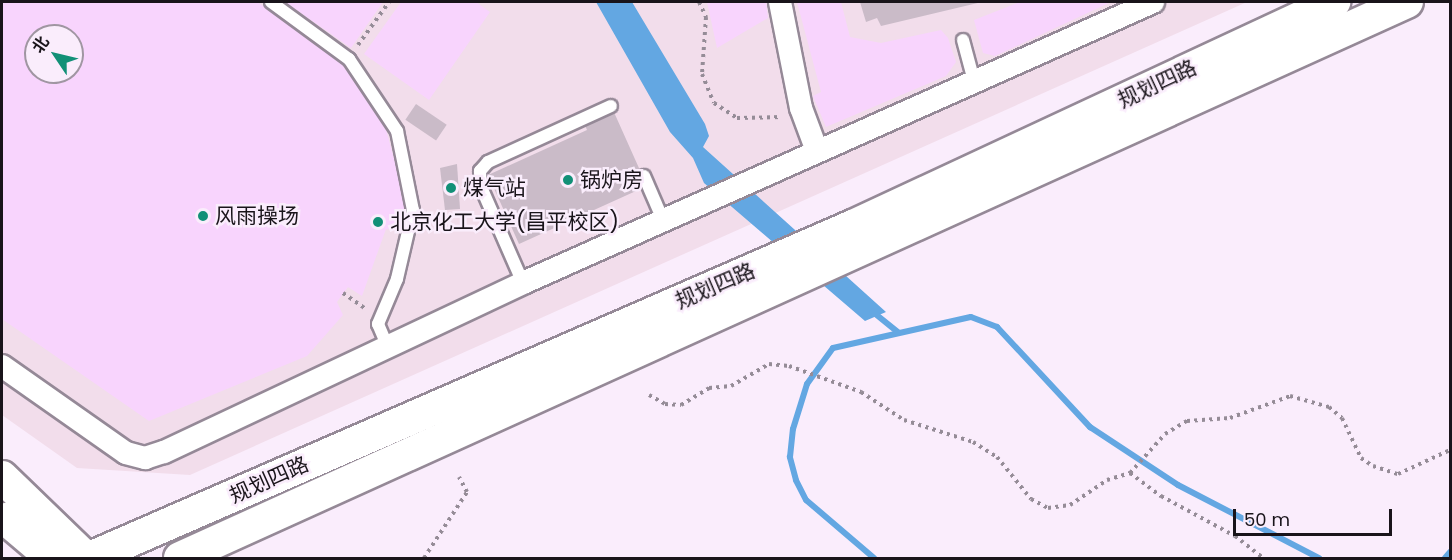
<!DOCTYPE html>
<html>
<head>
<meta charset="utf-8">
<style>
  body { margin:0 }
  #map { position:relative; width:1452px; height:560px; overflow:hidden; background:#faedfc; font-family:Poppins,"Noto Sans SC",sans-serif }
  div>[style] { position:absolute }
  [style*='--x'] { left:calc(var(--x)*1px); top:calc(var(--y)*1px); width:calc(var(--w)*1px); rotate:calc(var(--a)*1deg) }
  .education>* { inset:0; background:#f2ddeb }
  .green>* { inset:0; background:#f8d4fd }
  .water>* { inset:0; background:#63a7e2 }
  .stream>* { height:6px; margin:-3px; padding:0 3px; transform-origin:3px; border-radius:3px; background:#63a7e2 }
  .building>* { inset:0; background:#cabbc8; transform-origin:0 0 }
  .path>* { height:4px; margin-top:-2px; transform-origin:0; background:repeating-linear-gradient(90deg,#958c97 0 3px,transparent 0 7.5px) }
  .roads { filter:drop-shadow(2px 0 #958997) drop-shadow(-2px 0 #958997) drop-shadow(0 2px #958997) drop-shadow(0 -2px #958997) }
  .service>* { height:12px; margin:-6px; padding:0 6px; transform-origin:6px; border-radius:6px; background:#fff }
  .minor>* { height:22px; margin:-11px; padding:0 11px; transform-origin:11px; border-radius:11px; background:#fff }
  .secondary>* { height:32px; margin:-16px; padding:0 16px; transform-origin:16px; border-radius:16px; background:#fff }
  .dots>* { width:16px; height:16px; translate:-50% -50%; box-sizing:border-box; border:3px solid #faedfc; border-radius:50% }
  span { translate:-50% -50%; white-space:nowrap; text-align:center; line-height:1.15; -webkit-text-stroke:5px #faedfc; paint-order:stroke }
  .street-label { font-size:21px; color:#19141a }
  .poi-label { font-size:21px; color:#19141a }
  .left { translate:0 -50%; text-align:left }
  .frame { position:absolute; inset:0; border:3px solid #19141a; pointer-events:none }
  .north { position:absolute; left:24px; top:24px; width:60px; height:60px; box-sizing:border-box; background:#faedfc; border:2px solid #a096a2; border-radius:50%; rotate:305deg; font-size:16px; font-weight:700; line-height:24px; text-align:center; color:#19141a }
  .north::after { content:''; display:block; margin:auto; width:21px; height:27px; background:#129077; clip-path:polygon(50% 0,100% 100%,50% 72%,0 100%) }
  .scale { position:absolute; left:1233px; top:509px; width:159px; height:27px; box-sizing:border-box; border:3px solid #19141a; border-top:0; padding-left:8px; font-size:18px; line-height:21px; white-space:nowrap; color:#19141a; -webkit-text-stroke:4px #faedfc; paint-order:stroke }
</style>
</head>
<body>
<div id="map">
  <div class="education">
    <i style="clip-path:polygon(evenodd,2px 2px,1247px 2px,190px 475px,77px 468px,2px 415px,2px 2px,36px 36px,72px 36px,72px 72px,36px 72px,36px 36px)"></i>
  </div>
  <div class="green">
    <i style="clip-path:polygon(evenodd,2px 2px,257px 2px,332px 52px,364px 87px,384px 122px,406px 203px,403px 231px,386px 229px,362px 296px,348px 287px,337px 302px,343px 315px,307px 356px,149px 421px,2px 319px,2px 2px,36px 36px,72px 36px,72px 72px,36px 72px,36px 36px)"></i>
    <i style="clip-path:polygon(285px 2px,383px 2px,351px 48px)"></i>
    <i style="clip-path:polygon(401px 2px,476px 2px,490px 12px,429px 100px,364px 54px)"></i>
    <i style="clip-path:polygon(707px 2px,766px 2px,768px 18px,717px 48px)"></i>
    <i style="clip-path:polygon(797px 2px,841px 2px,850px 37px,881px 43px,941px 30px,948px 38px,956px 62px,946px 76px,826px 127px,813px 96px,821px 92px)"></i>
    <i style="clip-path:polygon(1020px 2px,1111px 2px,995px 56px,983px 53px,974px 20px)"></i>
  </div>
  <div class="water">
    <i style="clip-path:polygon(596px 2px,632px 2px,705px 124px,709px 136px,703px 147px,886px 312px,865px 321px,704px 183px,693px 158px,670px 132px)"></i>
  </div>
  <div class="stream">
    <i style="--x:873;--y:312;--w:32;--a:39"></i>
    <i style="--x:874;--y:558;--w:89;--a:-139.5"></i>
    <i style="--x:806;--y:500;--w:22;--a:-117"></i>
    <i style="--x:796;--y:480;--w:24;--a:-105"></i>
    <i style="--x:790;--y:457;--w:28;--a:-84"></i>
    <i style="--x:793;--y:429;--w:47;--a:-72.7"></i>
    <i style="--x:807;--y:384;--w:44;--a:-54.2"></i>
    <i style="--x:833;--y:348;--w:141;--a:-12.7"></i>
    <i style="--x:971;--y:317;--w:28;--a:21"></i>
    <i style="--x:997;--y:327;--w:137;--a:47.1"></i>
    <i style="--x:1090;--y:427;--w:105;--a:33.4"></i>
    <i style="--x:1178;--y:485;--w:159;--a:27.4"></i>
    <i style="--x:1445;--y:558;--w:8;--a:-50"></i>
  </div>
  <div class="building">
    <i style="clip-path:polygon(860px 2px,982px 2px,881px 26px,877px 18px,866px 22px)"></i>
    <i style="left:416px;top:104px;width:37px;height:19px;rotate:34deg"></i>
    <i style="clip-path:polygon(613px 110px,647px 186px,519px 244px,488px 175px,587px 130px,584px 123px)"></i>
    <i style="clip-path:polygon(457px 164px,460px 209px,445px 210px,440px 168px)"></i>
  </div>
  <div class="path">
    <i style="--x:699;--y:2;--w:17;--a:65"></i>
    <i style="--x:706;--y:17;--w:57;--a:94"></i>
    <i style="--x:702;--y:74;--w:31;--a:68"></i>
    <i style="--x:714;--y:103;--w:27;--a:33"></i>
    <i style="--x:737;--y:118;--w:45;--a:-1.3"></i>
    <i style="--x:358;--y:45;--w:53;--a:-54.2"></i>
    <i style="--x:343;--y:293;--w:29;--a:35"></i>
    <i style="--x:649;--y:395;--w:18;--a:29"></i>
    <i style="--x:665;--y:404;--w:16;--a:4"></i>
    <i style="--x:681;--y:405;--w:33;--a:-31"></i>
    <i style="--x:709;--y:388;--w:22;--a:-5"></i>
    <i style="--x:731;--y:386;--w:44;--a:-30.1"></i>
    <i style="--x:769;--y:364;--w:20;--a:6"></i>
    <i style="--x:789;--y:366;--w:77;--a:19.9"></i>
    <i style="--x:861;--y:392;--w:51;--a:33.1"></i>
    <i style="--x:904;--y:420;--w:72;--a:17.7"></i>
    <i style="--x:973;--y:442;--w:28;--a:32"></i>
    <i style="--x:997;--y:457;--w:54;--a:51"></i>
    <i style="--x:1031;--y:499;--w:19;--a:28"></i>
    <i style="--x:1048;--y:508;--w:22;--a:-8"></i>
    <i style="--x:1070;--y:505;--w:45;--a:-34"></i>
    <i style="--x:1107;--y:480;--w:24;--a:-17"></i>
    <i style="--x:1130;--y:473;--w:39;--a:37"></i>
    <i style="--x:1161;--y:496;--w:84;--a:28.4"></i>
    <i style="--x:1235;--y:536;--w:36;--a:38"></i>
    <i style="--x:1130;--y:473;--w:52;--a:-48.1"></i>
    <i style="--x:1165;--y:434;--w:26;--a:-31"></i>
    <i style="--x:1187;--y:421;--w:43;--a:-4"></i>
    <i style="--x:1230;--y:418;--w:64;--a:-20.1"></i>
    <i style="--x:1290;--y:396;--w:41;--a:15.8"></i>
    <i style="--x:1329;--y:407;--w:17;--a:40"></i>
    <i style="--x:1342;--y:418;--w:44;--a:64.6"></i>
    <i style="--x:1361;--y:458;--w:14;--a:34"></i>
    <i style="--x:1373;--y:466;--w:26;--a:18"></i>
    <i style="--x:1398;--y:474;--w:57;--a:-24.8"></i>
    <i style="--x:424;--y:558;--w:79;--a:-56.9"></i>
    <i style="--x:467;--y:492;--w:17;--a:-118"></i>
  </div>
  <div class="roads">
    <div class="service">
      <i style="--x:271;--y:2;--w:97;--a:36.2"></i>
      <i style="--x:349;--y:59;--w:87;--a:56.3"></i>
      <i style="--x:397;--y:131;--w:81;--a:78.6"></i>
      <i style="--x:413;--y:210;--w:71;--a:103.1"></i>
      <i style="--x:397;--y:279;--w:49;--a:112.9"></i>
      <i style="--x:378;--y:324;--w:25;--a:67"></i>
      <i style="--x:963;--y:40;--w:42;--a:75"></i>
      <i style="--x:644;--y:176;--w:48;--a:66.6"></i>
      <i style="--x:523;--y:283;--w:105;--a:-113.6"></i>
      <i style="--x:481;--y:187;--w:16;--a:-94"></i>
      <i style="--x:480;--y:171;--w:12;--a:-48"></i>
      <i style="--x:488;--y:162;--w:135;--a:-24.5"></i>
    </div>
    <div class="minor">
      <i style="--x:780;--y:2;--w:108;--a:78.8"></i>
      <i style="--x:801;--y:108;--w:46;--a:69.6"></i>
      <i style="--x:2;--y:366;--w:151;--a:35.1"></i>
      <i style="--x:126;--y:453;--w:20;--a:15"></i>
      <i style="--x:145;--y:458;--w:20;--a:-18"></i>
      <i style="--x:164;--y:452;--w:397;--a:-25.2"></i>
      <i style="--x:523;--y:283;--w:690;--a:-24.04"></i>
    </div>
    <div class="secondary">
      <i style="--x:2;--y:477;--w:117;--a:44"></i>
      <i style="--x:6;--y:519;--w:60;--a:40.3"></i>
      <i style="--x:90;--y:558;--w:832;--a:-23.52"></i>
      <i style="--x:853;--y:226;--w:531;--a:-24.97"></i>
      <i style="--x:180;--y:558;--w:1347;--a:-24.38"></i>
    </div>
  </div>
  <div class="dots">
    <i style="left:568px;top:180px;background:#129077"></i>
    <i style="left:451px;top:188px;background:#129077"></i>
    <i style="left:203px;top:216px;background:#129077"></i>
    <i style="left:378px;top:222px;background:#129077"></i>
  </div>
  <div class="street-label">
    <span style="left:1157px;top:84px;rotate:-25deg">规划四路</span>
    <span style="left:715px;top:286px;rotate:-23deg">规划四路</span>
    <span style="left:269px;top:480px;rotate:-24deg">规划四路</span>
  </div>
  <div class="poi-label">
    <span class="left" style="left:580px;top:180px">锅炉房</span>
    <span class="left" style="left:463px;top:188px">煤气站</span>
    <span class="left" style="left:215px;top:216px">风雨操场</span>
    <span class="left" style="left:390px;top:222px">北京化工大学(昌平校区)</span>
  </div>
  <div class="frame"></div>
  <div class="north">北</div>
  <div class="scale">50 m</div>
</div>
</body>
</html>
